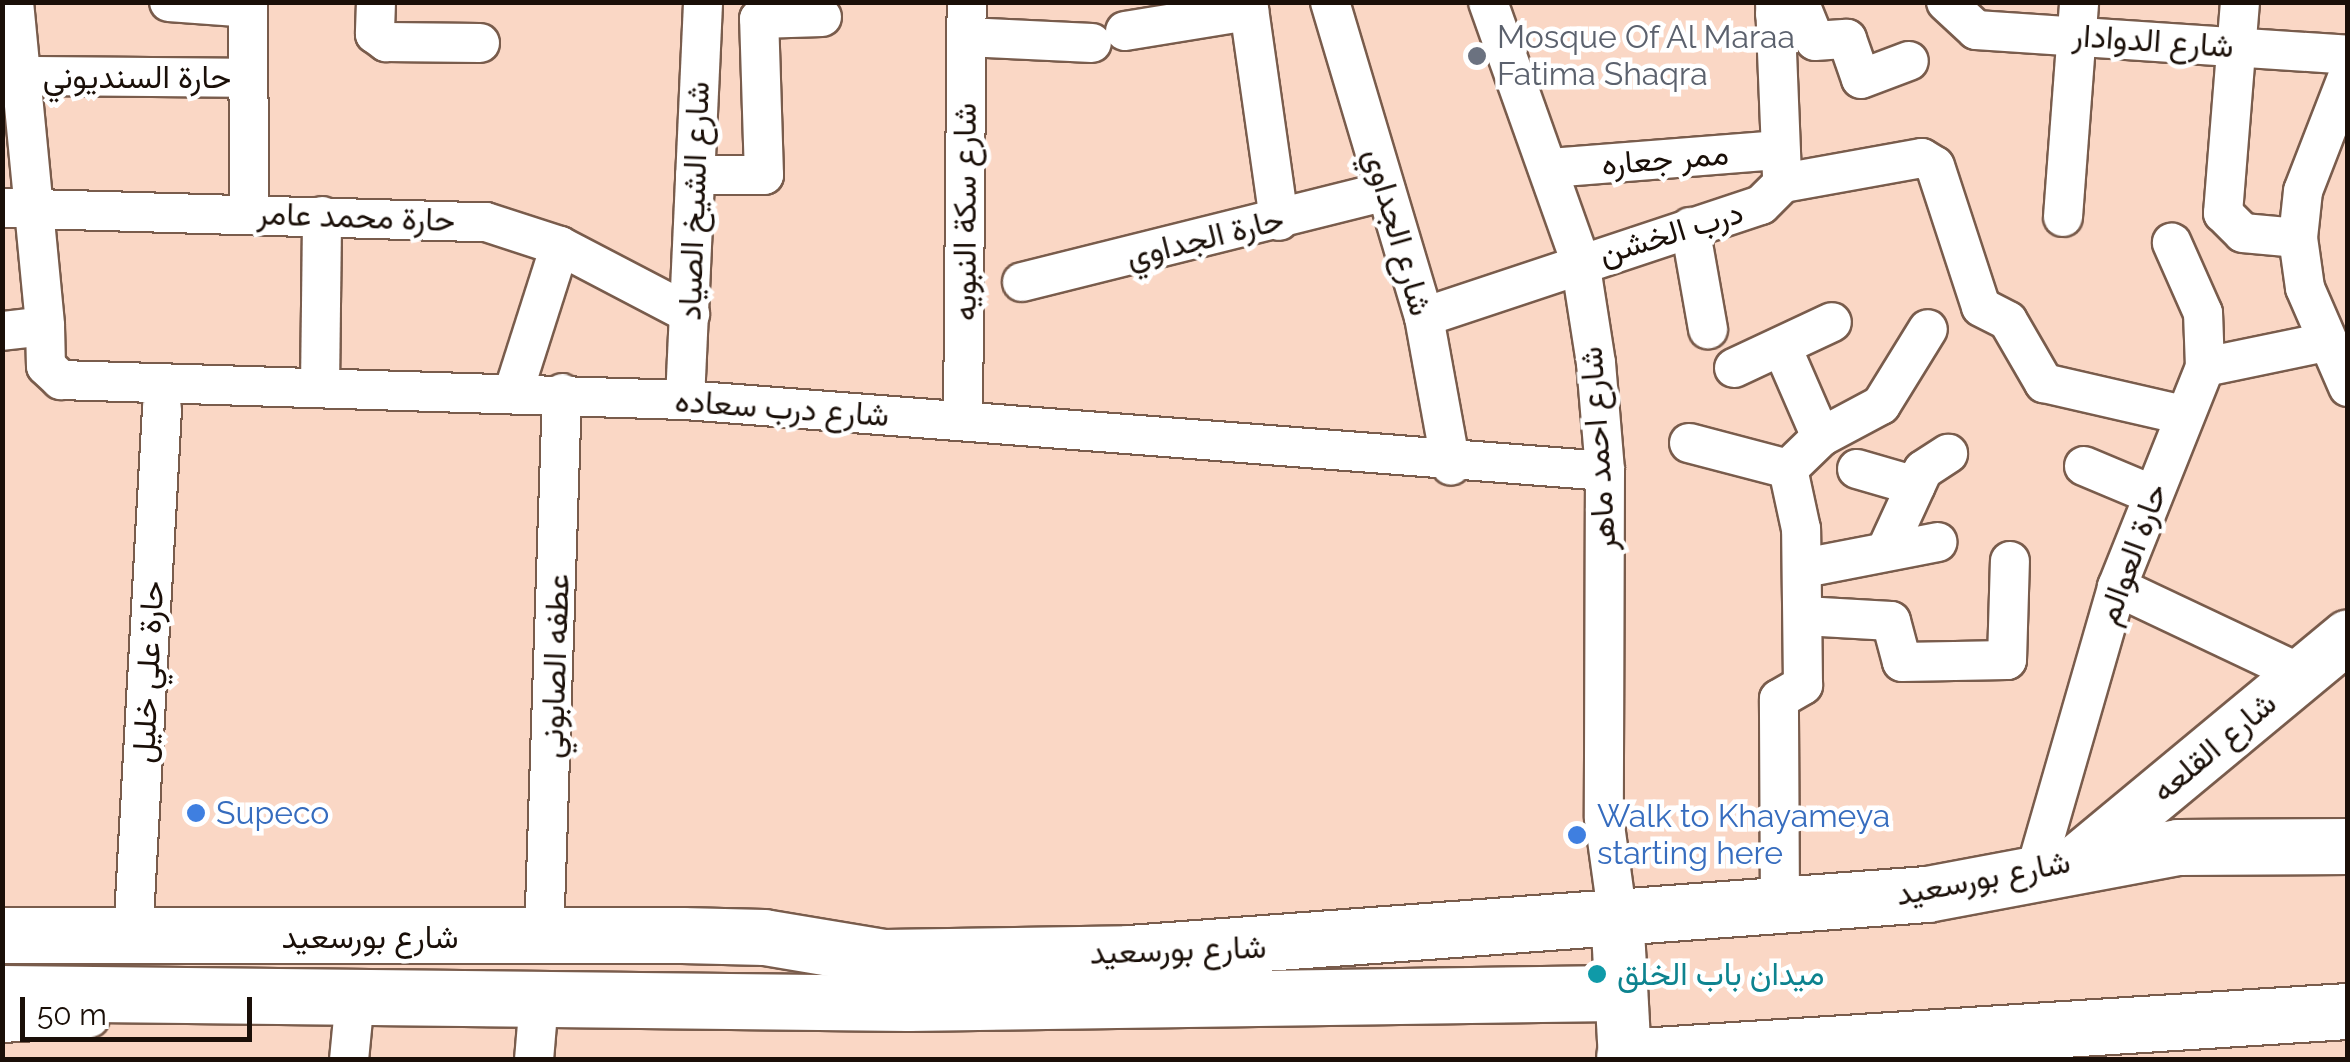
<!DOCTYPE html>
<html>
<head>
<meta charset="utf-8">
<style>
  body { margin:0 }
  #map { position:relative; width:2350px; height:1062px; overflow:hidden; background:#fad7c5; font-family:Raleway,Vazirmatn,sans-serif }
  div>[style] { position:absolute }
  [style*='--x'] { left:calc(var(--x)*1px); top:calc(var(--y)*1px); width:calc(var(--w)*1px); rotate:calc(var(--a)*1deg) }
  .roads { filter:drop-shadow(2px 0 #795c4c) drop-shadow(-2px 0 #795c4c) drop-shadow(0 2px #795c4c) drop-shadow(0 -2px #795c4c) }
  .minor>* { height:38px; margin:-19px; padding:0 19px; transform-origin:19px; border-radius:19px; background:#fff }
  .secondary>* { height:52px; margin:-26px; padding:0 26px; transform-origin:26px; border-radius:26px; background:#fff }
  .primary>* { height:55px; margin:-27.5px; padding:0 27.5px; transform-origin:27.5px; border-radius:27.5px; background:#fff }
  .dots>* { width:28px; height:28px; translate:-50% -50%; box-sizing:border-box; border:5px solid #fff; border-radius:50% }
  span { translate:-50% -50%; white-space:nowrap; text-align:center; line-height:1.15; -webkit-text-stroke:9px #fff; paint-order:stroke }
  .worship-label { font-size:32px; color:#5b616d }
  .left { translate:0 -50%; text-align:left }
  .street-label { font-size:32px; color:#1a0f08 }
  .shop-label { font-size:32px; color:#366cbe }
  .culture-label { font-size:32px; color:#0d838f }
  .frame { position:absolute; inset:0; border:5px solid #1a0f08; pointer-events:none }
  .scale { position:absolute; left:20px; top:997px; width:232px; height:45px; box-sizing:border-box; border:5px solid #1a0f08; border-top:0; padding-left:12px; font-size:30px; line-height:35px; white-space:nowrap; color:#1a0f08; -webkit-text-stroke:8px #fff; paint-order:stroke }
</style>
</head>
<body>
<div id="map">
  <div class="roads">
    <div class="minor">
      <i style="--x:14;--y:2;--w:325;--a:84.5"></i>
      <i style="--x:169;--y:2;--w:79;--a:4.3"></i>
      <i style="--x:248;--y:2;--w:211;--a:89.7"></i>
      <i style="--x:376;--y:2;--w:32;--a:92"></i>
      <i style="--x:375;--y:34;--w:14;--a:36"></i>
      <i style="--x:386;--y:42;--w:94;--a:0.6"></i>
      <i style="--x:1248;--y:2;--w:221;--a:81.9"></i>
      <i style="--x:1330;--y:2;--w:329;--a:73.4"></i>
      <i style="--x:1424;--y:317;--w:151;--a:79.7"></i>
      <i style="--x:1488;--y:2;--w:275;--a:70.4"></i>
      <i style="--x:1580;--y:261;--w:103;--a:81.1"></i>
      <i style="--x:1596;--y:363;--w:108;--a:85.2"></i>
      <i style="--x:1605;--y:471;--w:347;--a:90.2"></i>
      <i style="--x:1604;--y:818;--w:95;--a:82.1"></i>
      <i style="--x:1775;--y:2;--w:174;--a:87.7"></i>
      <i style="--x:1946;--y:2;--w:41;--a:43"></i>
      <i style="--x:1976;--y:30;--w:373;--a:3.8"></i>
      <i style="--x:2240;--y:2;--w:212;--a:94.6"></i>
      <i style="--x:2223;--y:213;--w:28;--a:45"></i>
      <i style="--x:2243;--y:233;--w:55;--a:5.2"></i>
      <i style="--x:1775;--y:14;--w:28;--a:-6"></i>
      <i style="--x:1803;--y:11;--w:32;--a:68"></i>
      <i style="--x:1815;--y:41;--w:32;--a:-4"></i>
      <i style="--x:1847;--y:39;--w:42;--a:70.7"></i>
      <i style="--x:1861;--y:79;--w:51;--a:-20.6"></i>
      <i style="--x:1125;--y:31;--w:126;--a:-9.2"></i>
      <i style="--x:966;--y:37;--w:126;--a:2.7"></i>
      <i style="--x:2348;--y:75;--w:124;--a:111.2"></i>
      <i style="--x:2303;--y:191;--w:47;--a:96.1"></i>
      <i style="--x:2298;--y:238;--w:50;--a:82"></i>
      <i style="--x:2305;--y:288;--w:108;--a:66.5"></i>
      <i style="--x:26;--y:76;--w:222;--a:0.5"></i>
      <i style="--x:1550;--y:168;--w:231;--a:-4.5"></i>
      <i style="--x:695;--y:175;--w:69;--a:0"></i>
      <i style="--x:764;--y:175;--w:156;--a:-91.8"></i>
      <i style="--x:759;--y:19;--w:63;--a:-1.8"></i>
      <i style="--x:2;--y:208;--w:484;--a:1.7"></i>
      <i style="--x:486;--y:222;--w:78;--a:18"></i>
      <i style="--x:560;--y:246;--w:147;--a:27.6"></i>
      <i style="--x:2063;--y:217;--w:216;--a:-85.7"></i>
      <i style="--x:1690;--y:227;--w:104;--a:80"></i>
      <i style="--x:1022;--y:282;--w:375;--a:-14"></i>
      <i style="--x:1424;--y:317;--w:355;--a:-18.4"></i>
      <i style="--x:1761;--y:205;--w:31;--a:-45"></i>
      <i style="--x:1783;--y:183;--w:141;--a:-10.2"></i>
      <i style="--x:1922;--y:158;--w:15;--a:32"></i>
      <i style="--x:1935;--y:166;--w:148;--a:71.9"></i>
      <i style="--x:1981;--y:307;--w:30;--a:27"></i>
      <i style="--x:2008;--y:321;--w:72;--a:59.9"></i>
      <i style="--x:2044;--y:383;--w:144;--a:12.9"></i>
      <i style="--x:2;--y:331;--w:43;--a:-6.6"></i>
      <i style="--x:45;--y:326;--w:40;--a:88.6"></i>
      <i style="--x:46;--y:366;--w:21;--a:43"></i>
      <i style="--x:61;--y:380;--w:624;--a:1.84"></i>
      <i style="--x:685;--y:400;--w:923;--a:4.41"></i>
      <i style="--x:1784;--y:352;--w:93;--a:66.5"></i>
      <i style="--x:2205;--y:367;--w:124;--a:-11.7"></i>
      <i style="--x:1734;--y:368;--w:108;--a:-25.1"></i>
      <i style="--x:320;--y:387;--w:171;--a:-89.3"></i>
      <i style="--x:514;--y:390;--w:151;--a:-72.3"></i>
      <i style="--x:685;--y:400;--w:398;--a:-87.4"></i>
      <i style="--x:963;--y:421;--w:419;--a:-89.5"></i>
      <i style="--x:1689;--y:443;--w:102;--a:14.7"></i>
      <i style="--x:1788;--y:469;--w:46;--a:-44.1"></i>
      <i style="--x:1821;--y:437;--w:68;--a:-28.1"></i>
      <i style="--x:1881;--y:405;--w:89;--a:-58.3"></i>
      <i style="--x:2084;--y:466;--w:75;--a:22.8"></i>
      <i style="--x:1857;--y:469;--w:61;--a:16.1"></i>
      <i style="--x:1889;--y:544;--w:81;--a:-65.3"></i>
      <i style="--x:1923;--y:470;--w:30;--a:-33"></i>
      <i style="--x:1804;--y:568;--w:136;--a:-11"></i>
      <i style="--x:2117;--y:587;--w:204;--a:25.3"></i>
      <i style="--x:1804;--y:616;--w:87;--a:3.3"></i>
      <i style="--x:1891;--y:621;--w:42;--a:75"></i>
      <i style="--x:1902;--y:662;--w:105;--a:-1.1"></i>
      <i style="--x:2007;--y:660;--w:99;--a:-88.3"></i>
      <i style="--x:2035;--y:872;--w:297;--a:-73.9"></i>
      <i style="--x:2117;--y:587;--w:237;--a:-68.2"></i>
      <i style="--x:2205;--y:367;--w:54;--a:-92.1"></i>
      <i style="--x:2203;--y:313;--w:77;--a:-113.9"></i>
      <i style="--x:1780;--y:907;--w:208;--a:-90.3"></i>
      <i style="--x:1779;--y:699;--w:28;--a:-30"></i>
      <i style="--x:1803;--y:685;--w:156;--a:-90.7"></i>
      <i style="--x:1801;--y:529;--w:61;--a:-102.2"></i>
      <i style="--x:133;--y:937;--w:530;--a:-86.86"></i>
      <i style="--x:544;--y:938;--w:545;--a:-88.11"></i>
      <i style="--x:2;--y:1023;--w:88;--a:-3.3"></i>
      <i style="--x:349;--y:1060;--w:62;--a:-84.5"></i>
      <i style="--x:534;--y:1060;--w:59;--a:-85.2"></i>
    </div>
    <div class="secondary">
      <i style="--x:2081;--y:858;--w:347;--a:-39.7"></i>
      <i style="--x:1617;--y:912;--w:148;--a:86.9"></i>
    </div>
    <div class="primary">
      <i style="--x:2;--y:935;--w:680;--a:0"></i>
      <i style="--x:682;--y:935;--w:82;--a:1.4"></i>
      <i style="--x:764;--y:937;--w:122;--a:9.5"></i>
      <i style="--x:884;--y:957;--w:245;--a:-0.9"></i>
      <i style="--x:1129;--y:953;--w:800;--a:-4.23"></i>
      <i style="--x:1927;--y:894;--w:255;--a:-10.6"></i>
      <i style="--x:2178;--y:847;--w:170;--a:-0.3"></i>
      <i style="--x:2;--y:993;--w:906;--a:0.63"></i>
      <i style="--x:908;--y:1003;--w:708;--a:-0.81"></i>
      <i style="--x:1624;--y:1057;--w:725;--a:-3.64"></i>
    </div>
  </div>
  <div class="dots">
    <i style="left:1477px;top:56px;background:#6b7280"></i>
    <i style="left:196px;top:813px;background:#3f7fe0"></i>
    <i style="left:1577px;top:835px;background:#3f7fe0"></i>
    <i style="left:1597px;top:974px;background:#0f9aa8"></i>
  </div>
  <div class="worship-label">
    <span class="left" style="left:1497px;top:56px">Mosque Of Al Maraa<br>Fatima Shaqra</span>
  </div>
  <div class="street-label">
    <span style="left:2153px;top:41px;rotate:4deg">شارع الدوادار</span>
    <span style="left:137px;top:77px">حارة السنديوني</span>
    <span style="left:1665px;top:159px;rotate:-5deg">ممر جعاره</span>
    <span style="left:694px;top:201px;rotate:-88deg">شارع الشيخ الصياد</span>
    <span style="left:965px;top:212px;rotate:-90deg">شارع سكة النبويه</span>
    <span style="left:356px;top:217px;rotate:2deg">حارة محمد عامر</span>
    <span style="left:1398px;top:232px;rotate:74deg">شارع الجداوي</span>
    <span style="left:1671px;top:233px;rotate:-17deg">درب الخشن</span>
    <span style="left:1205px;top:238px;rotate:-14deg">حارة الجداوي</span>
    <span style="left:782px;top:408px;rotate:4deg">شارع درب سعاده</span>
    <span style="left:1598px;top:449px;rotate:-94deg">شارع احمد ماهر</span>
    <span style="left:2132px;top:554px;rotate:-70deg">حارة العوالم</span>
    <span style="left:555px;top:666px;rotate:-88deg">عطفه الصابوني</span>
    <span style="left:148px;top:672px;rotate:-87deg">حارة علي خليل</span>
    <span style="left:2214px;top:747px;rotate:-40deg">شارع القلعه</span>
    <span style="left:1983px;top:878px;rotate:-11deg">شارع بورسعيد</span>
    <span style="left:370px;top:937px">شارع بورسعيد</span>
    <span style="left:1178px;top:950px;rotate:-2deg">شارع بورسعيد</span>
  </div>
  <div class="shop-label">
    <span class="left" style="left:216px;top:813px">Supeco</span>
    <span class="left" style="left:1597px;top:835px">Walk to Khayameya<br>starting here</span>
  </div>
  <div class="culture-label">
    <span class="left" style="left:1617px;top:974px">ميدان باب الخلق</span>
  </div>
  <div class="frame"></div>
  <div class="scale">50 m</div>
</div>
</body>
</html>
